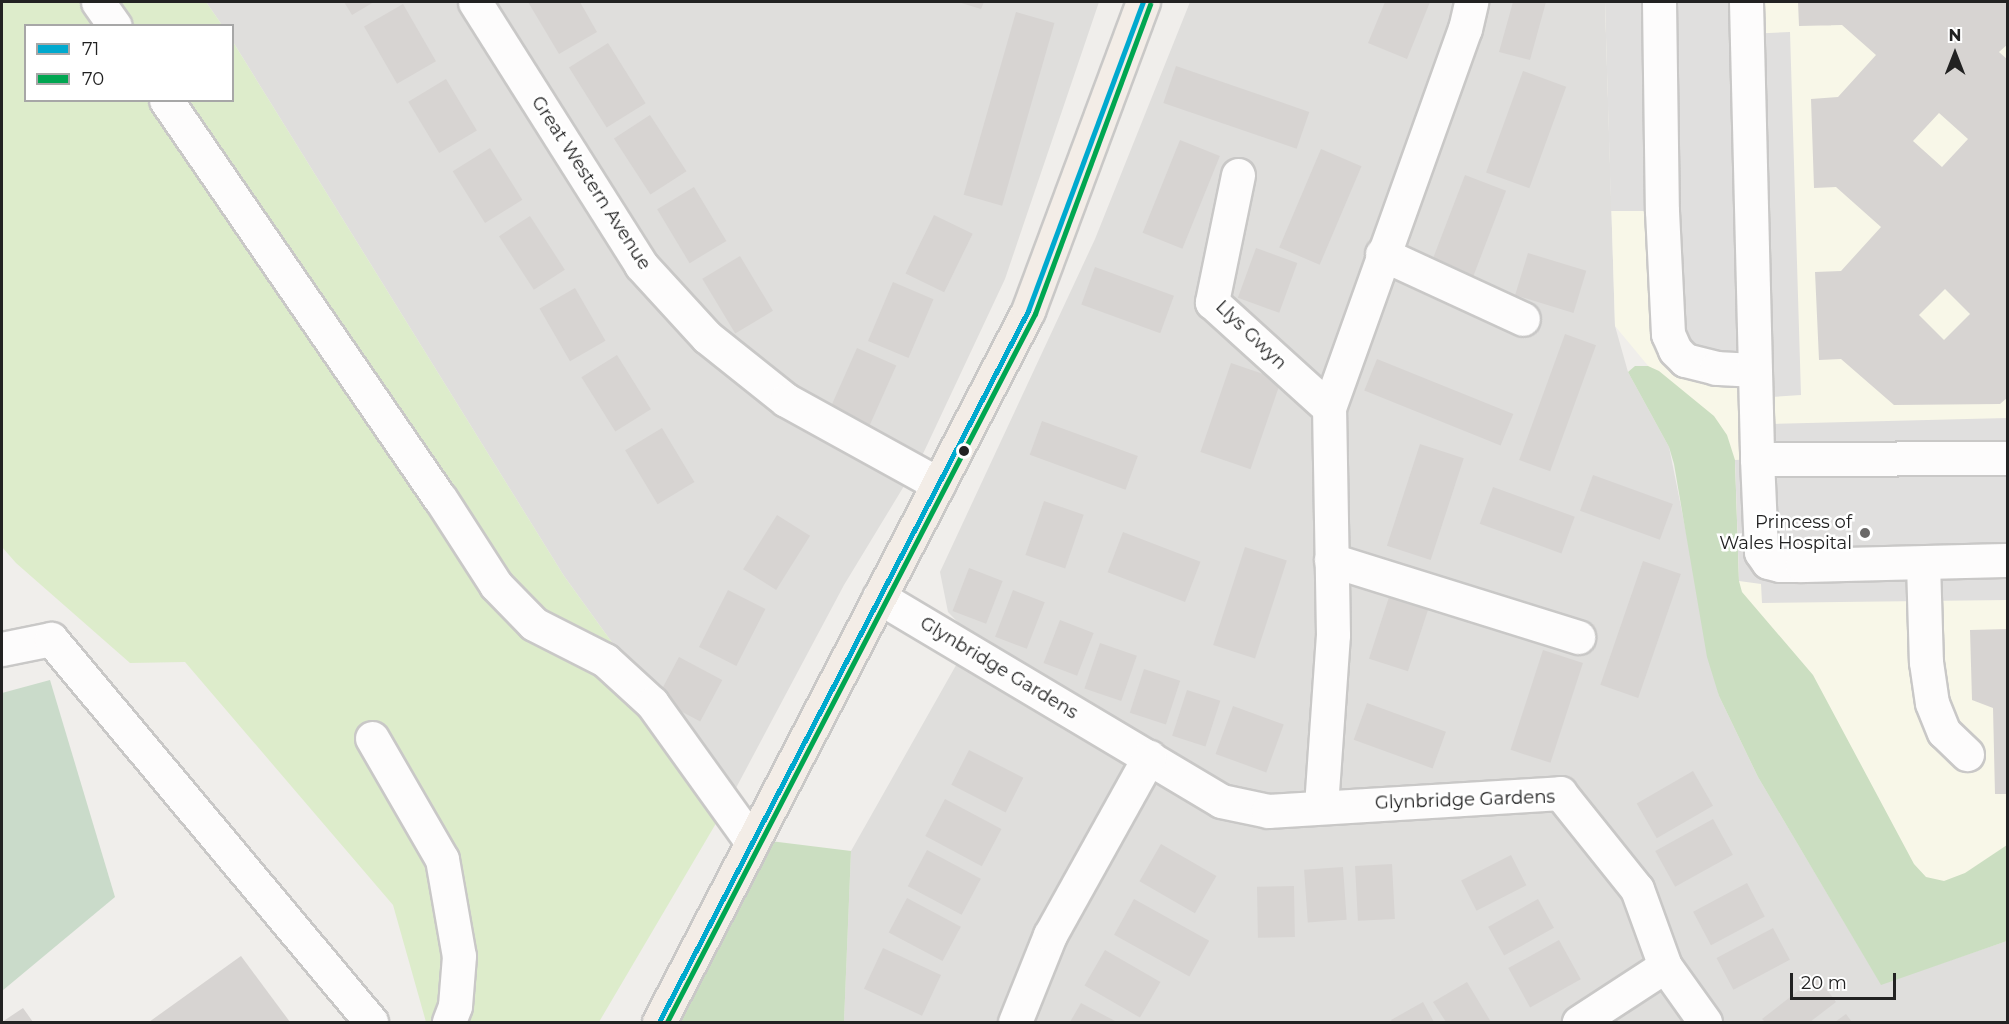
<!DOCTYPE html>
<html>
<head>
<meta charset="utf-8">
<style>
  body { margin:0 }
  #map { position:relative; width:2009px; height:1024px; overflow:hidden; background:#f0eeeb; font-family:Montserrat,sans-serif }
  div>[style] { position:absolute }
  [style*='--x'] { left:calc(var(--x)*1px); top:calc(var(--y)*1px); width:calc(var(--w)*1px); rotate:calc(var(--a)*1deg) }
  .residential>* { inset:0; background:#dfdedc }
  .education>* { inset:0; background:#f8f7e8 }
  .grass>* { inset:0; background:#ddeccb }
  .forest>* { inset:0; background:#cbdec1 }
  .cemetery>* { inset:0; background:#cadbca }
  .parking>* { inset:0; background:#e0dfde }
  .building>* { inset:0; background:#d7d4d2; transform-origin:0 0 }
  .roads { filter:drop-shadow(2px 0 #c9c8c7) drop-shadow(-2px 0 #c9c8c7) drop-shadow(0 2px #c9c8c7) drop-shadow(0 -2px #c9c8c7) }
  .minor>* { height:33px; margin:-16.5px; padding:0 16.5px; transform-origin:16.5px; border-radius:16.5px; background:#fdfcfc }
  .major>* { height:33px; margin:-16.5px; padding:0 16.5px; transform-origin:16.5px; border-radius:16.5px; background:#f3ede7 }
  .bus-1>* { height:4.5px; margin:-2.25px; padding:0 2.25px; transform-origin:2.25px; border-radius:2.25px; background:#00a9ce }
  .bus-2>* { height:4.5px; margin:-2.25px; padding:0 2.25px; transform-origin:2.25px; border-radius:2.25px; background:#00a651 }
  .dots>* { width:16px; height:16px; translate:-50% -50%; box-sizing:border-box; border:3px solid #fff; border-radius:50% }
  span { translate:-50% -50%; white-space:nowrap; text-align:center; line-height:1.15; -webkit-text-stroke:5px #fff; paint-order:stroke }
  .street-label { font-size:18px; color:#222 }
  .poi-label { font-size:18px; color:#222 }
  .right { translate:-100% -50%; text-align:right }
  .frame { position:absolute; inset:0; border:3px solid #222; pointer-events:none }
  .legend { position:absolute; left:24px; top:24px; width:210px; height:78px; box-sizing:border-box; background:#fff; border:2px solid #a7a7a7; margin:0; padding:8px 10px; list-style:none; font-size:18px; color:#222 }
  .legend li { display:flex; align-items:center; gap:12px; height:30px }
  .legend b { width:30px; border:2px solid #a7a7a7 }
  .north { position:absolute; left:1925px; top:24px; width:60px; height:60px; -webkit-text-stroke:4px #fff; paint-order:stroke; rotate:0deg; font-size:16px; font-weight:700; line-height:24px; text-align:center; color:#222 }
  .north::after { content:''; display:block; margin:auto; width:21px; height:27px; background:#222; clip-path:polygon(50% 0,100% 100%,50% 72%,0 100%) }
  .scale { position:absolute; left:1790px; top:973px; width:106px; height:27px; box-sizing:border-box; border:3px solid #222; border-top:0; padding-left:8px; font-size:18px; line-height:21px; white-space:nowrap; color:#222; -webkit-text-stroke:4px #fff; paint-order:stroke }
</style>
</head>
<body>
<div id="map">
  <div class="residential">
    <i style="clip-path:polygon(206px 2px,1099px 2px,1005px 279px,921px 458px,844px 585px,728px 803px,564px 576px,233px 42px,232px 26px,222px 25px)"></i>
    <i style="clip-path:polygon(1190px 2px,1605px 2px,1615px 326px,1628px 372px,1669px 447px,1719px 696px,1758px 777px,1881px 984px,2007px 941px,2007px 1022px,844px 1022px,851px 851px,972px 637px,948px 612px,940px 572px,1095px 239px)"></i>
  </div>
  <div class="education">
    <i style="clip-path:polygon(1605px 2px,2007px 2px,2007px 880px,1913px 910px,1733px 622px,1713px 444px,1615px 326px)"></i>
  </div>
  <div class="grass">
    <i style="clip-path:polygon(2px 2px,206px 2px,222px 25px,26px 26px,26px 100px,232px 100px,233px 42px,564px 576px,728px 803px,599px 1022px,426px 1022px,393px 905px,185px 662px,130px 663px,16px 563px,2px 547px)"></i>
  </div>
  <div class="forest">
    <i style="clip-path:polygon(1635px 366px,1648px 366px,1659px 371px,1714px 416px,1727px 435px,1735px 460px,1739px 581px,1742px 592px,1813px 675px,1914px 864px,1926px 877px,1944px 881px,1965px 873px,2007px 845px,2007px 941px,1881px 985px,1758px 777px,1719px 696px,1707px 657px,1674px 464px,1669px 447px,1628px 372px)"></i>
    <i style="clip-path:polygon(754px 839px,851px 851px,844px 1022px,680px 1022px,667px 1004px)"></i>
  </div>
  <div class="cemetery">
    <i style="clip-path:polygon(50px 680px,115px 897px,2px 991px,2px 693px)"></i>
  </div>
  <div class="parking">
    <i style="clip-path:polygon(1605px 2px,1746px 2px,1747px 34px,1790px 32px,1801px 395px,1771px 397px,1772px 424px,2007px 418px,2007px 600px,1762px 603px,1761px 584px,1739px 581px,1735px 460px,1757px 459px,1754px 370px,1685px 360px,1662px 211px,1611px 211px)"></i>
  </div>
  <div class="building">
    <i style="clip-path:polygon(344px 2px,374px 2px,352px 15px)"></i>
    <i style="clip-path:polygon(528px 2px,580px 2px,597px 32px,559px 54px)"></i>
    <i style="clip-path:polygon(958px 2px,984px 2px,981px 9px)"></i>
    <i style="clip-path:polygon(1385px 2px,1430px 2px,1407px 59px,1368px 43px)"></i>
    <i style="clip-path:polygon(1513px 2px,1546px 2px,1530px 60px,1499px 52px)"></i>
    <i style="clip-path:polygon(evenodd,1798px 2px,2008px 2px,2008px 44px,1999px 52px,2008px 60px,2008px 397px,2000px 404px,1894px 405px,1841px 359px,1819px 360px,1815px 272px,1841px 271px,1881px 227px,1836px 187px,1814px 188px,1811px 99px,1838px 97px,1876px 55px,1842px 25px,1799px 26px,1798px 2px,1939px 113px,1968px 139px,1942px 167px,1913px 141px,1939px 113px,1798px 2px,1945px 289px,1970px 314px,1944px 340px,1919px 315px,1945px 289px)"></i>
    <i style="left:403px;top:4px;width:66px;height:45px;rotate:60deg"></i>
    <i style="left:1016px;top:12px;width:40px;height:190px;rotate:16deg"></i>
    <i style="left:608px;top:43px;width:71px;height:46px;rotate:58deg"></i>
    <i style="left:1176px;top:66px;width:141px;height:39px;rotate:19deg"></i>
    <i style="left:1523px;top:71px;width:46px;height:108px;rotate:20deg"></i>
    <i style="left:446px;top:79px;width:60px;height:44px;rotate:59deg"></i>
    <i style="left:650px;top:115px;width:67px;height:43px;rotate:57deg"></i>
    <i style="left:1180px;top:140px;width:43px;height:100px;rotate:22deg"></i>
    <i style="left:490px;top:148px;width:61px;height:44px;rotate:58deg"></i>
    <i style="left:1321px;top:149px;width:44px;height:107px;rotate:23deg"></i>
    <i style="left:1465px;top:175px;width:44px;height:100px;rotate:21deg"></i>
    <i style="left:694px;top:187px;width:63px;height:43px;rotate:59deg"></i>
    <i style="left:934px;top:215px;width:43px;height:65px;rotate:26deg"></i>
    <i style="left:530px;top:216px;width:64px;height:37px;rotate:57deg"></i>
    <i style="left:1256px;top:248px;width:44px;height:53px;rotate:20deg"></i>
    <i style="left:1528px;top:253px;width:61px;height:44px;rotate:17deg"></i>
    <i style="left:740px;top:256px;width:64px;height:44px;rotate:59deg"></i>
    <i style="left:1095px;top:267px;width:84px;height:40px;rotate:20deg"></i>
    <i style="left:893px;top:282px;width:44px;height:64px;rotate:23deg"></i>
    <i style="left:575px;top:288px;width:61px;height:41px;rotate:60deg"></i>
    <i style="left:1565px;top:334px;width:33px;height:134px;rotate:20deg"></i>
    <i style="left:857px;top:348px;width:43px;height:67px;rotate:24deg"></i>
    <i style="left:617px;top:355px;width:64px;height:42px;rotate:58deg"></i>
    <i style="left:1377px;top:359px;width:147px;height:34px;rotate:22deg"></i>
    <i style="left:1231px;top:363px;width:53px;height:94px;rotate:19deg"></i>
    <i style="left:1042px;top:421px;width:102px;height:36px;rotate:20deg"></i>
    <i style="left:662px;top:428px;width:63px;height:43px;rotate:59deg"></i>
    <i style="left:1420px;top:444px;width:46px;height:107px;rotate:18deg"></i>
    <i style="left:1593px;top:475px;width:85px;height:38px;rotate:20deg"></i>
    <i style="left:1493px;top:487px;width:87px;height:39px;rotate:20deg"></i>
    <i style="left:1044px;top:501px;width:42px;height:57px;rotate:19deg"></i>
    <i style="left:777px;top:515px;width:39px;height:64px;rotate:32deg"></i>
    <i style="left:1123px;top:532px;width:83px;height:43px;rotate:21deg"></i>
    <i style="left:1245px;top:547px;width:44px;height:103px;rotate:18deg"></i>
    <i style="left:1643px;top:561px;width:40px;height:131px;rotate:19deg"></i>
    <i style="left:969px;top:568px;width:36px;height:46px;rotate:21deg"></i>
    <i style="left:728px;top:590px;width:42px;height:64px;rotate:27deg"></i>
    <i style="left:1013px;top:590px;width:34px;height:50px;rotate:21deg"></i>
    <i style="left:1390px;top:594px;width:41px;height:68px;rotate:18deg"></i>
    <i style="left:1060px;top:620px;width:36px;height:46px;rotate:21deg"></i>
    <i style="clip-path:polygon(2008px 629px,2008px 794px,1995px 794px,1993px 708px,1972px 700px,1970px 630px)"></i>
    <i style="left:1100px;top:643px;width:39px;height:48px;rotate:19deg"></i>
    <i style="left:1543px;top:650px;width:42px;height:105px;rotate:18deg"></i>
    <i style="left:679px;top:657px;width:49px;height:47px;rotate:28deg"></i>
    <i style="left:1144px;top:669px;width:38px;height:46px;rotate:18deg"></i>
    <i style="left:1187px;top:690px;width:35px;height:48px;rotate:18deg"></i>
    <i style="left:1367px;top:703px;width:84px;height:39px;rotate:20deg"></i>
    <i style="left:1233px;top:706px;width:54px;height:51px;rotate:20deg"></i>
    <i style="left:969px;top:750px;width:61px;height:39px;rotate:27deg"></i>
    <i style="left:1693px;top:771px;width:40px;height:65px;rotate:60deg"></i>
    <i style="left:945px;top:799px;width:64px;height:42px;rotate:28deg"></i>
    <i style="left:1713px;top:819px;width:41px;height:66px;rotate:61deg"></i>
    <i style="left:1161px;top:844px;width:64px;height:43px;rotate:30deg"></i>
    <i style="left:927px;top:850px;width:61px;height:41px;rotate:28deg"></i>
    <i style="left:1511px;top:855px;width:34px;height:56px;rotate:63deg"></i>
    <i style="left:1392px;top:864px;width:55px;height:37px;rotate:87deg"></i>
    <i style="left:1343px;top:867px;width:53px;height:39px;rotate:86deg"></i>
    <i style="left:1747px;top:883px;width:38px;height:61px;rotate:62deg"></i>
    <i style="left:1294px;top:886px;width:51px;height:37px;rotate:89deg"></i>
    <i style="left:907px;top:898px;width:61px;height:39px;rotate:28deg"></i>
    <i style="left:1134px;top:899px;width:86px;height:41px;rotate:29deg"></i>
    <i style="left:1538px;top:899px;width:33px;height:57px;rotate:61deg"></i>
    <i style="left:1773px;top:928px;width:36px;height:64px;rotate:62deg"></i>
    <i style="left:1559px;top:940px;width:45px;height:58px;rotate:61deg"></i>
    <i style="left:883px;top:948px;width:64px;height:45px;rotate:25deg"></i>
    <i style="left:1105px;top:950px;width:64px;height:41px;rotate:30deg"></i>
    <i style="clip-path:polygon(241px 956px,290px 1022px,149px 1022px)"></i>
    <i style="clip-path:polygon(1817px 976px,1836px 1002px,1810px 1022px,1765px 1022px,1762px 1019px)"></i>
    <i style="clip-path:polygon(1467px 982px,1491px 1022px,1446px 1022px,1433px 1002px)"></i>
    <i style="clip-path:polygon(1423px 1002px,1434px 1022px,1392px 1022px,1391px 1020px)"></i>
    <i style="clip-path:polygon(1081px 1003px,1117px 1022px,1070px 1022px)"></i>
    <i style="clip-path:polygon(23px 1008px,33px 1022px,2px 1022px)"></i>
    <i style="clip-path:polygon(1846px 1014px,1852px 1022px,1835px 1022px)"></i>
  </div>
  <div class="roads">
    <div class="minor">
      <i style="--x:98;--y:2;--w:29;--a:55"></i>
      <i style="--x:475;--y:2;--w:311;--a:57.7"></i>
      <i style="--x:641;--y:265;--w:98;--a:47.5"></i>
      <i style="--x:707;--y:337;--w:101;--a:38.6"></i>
      <i style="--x:786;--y:400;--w:174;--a:28.9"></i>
      <i style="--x:1659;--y:2;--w:209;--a:89.2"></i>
      <i style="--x:1662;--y:211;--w:123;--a:87.2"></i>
      <i style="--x:1668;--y:334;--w:17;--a:66"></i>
      <i style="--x:1675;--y:350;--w:14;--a:45"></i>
      <i style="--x:1685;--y:360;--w:32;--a:14"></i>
      <i style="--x:1716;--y:368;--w:38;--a:3"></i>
      <i style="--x:1746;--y:2;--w:457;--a:88.6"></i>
      <i style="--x:1757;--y:459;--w:251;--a:-0.2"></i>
      <i style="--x:166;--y:100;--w:483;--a:55.5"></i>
      <i style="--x:440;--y:498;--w:103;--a:57.2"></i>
      <i style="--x:496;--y:585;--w:54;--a:45.7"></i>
      <i style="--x:534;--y:624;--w:80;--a:26.9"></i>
      <i style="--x:605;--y:660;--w:64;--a:42.5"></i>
      <i style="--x:652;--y:703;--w:171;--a:54.3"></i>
      <i style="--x:1238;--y:175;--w:130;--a:101.6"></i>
      <i style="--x:1212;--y:302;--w:158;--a:42.2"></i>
      <i style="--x:1382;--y:254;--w:155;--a:24.7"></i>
      <i style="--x:1757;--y:459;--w:93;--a:87.5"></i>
      <i style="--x:1761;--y:552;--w:12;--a:55"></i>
      <i style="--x:1768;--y:562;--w:12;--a:14"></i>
      <i style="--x:1780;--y:565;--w:22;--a:0"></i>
      <i style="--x:1802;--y:565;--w:206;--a:-1.4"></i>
      <i style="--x:1331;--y:560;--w:259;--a:17.3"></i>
      <i style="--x:1923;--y:563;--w:99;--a:88.3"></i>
      <i style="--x:1926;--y:662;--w:41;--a:81.7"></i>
      <i style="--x:1932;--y:703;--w:31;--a:68"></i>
      <i style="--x:1944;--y:732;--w:32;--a:44"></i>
      <i style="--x:879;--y:597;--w:398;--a:30.8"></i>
      <i style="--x:1221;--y:801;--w:48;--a:12"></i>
      <i style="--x:1268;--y:811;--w:293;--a:-3.5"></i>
      <i style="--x:1560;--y:793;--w:123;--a:51.3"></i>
      <i style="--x:1637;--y:889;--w:82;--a:70"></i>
      <i style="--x:1665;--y:966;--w:103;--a:146.9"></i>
      <i style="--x:2;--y:649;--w:50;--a:-11.5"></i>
      <i style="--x:51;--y:639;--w:499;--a:50.1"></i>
      <i style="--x:372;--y:738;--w:140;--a:60"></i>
      <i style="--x:442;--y:859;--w:98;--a:80.1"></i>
      <i style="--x:459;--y:956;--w:50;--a:94.6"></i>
      <i style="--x:455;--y:1006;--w:17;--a:111"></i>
      <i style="--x:1321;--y:806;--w:171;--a:-86"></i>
      <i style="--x:1333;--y:635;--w:227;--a:-91"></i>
      <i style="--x:1329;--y:408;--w:403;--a:-70.3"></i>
      <i style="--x:1465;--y:29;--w:28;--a:-77"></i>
      <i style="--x:1665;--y:966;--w:69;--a:54.5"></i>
      <i style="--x:1015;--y:1022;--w:94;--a:-68.1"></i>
      <i style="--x:1050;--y:935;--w:204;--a:-60.9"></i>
    </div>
    <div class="major">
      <i style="--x:659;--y:1022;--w:801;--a:-62.57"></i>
      <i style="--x:1028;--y:311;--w:330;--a:-69.6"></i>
    </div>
  </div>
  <div class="bus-1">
    <i style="--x:659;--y:1022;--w:801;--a:-62.57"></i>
    <i style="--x:1028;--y:311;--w:330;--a:-69.6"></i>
  </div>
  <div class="bus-2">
    <i style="--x:667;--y:1022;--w:798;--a:-62.54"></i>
    <i style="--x:1035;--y:314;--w:330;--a:-69.6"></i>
  </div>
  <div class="dots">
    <i style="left:964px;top:451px;background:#222"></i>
    <i style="left:1865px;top:533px;background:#6a6968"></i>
  </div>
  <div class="street-label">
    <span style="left:591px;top:183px;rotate:57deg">Great Western Avenue</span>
    <span style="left:1251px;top:335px;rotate:44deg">Llys Gwyn</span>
    <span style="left:999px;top:668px;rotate:31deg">Glynbridge Gardens</span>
    <span style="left:1465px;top:800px;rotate:-2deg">Glynbridge Gardens</span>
  </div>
  <div class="poi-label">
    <span class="right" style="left:1852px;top:533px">Princess of<br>Wales Hospital</span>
  </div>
  <div class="frame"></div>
  <ul class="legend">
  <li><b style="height:8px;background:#00a9ce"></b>71</li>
  <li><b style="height:8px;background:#00a651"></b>70</li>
  </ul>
  <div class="north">N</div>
  <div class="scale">20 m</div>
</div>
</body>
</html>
